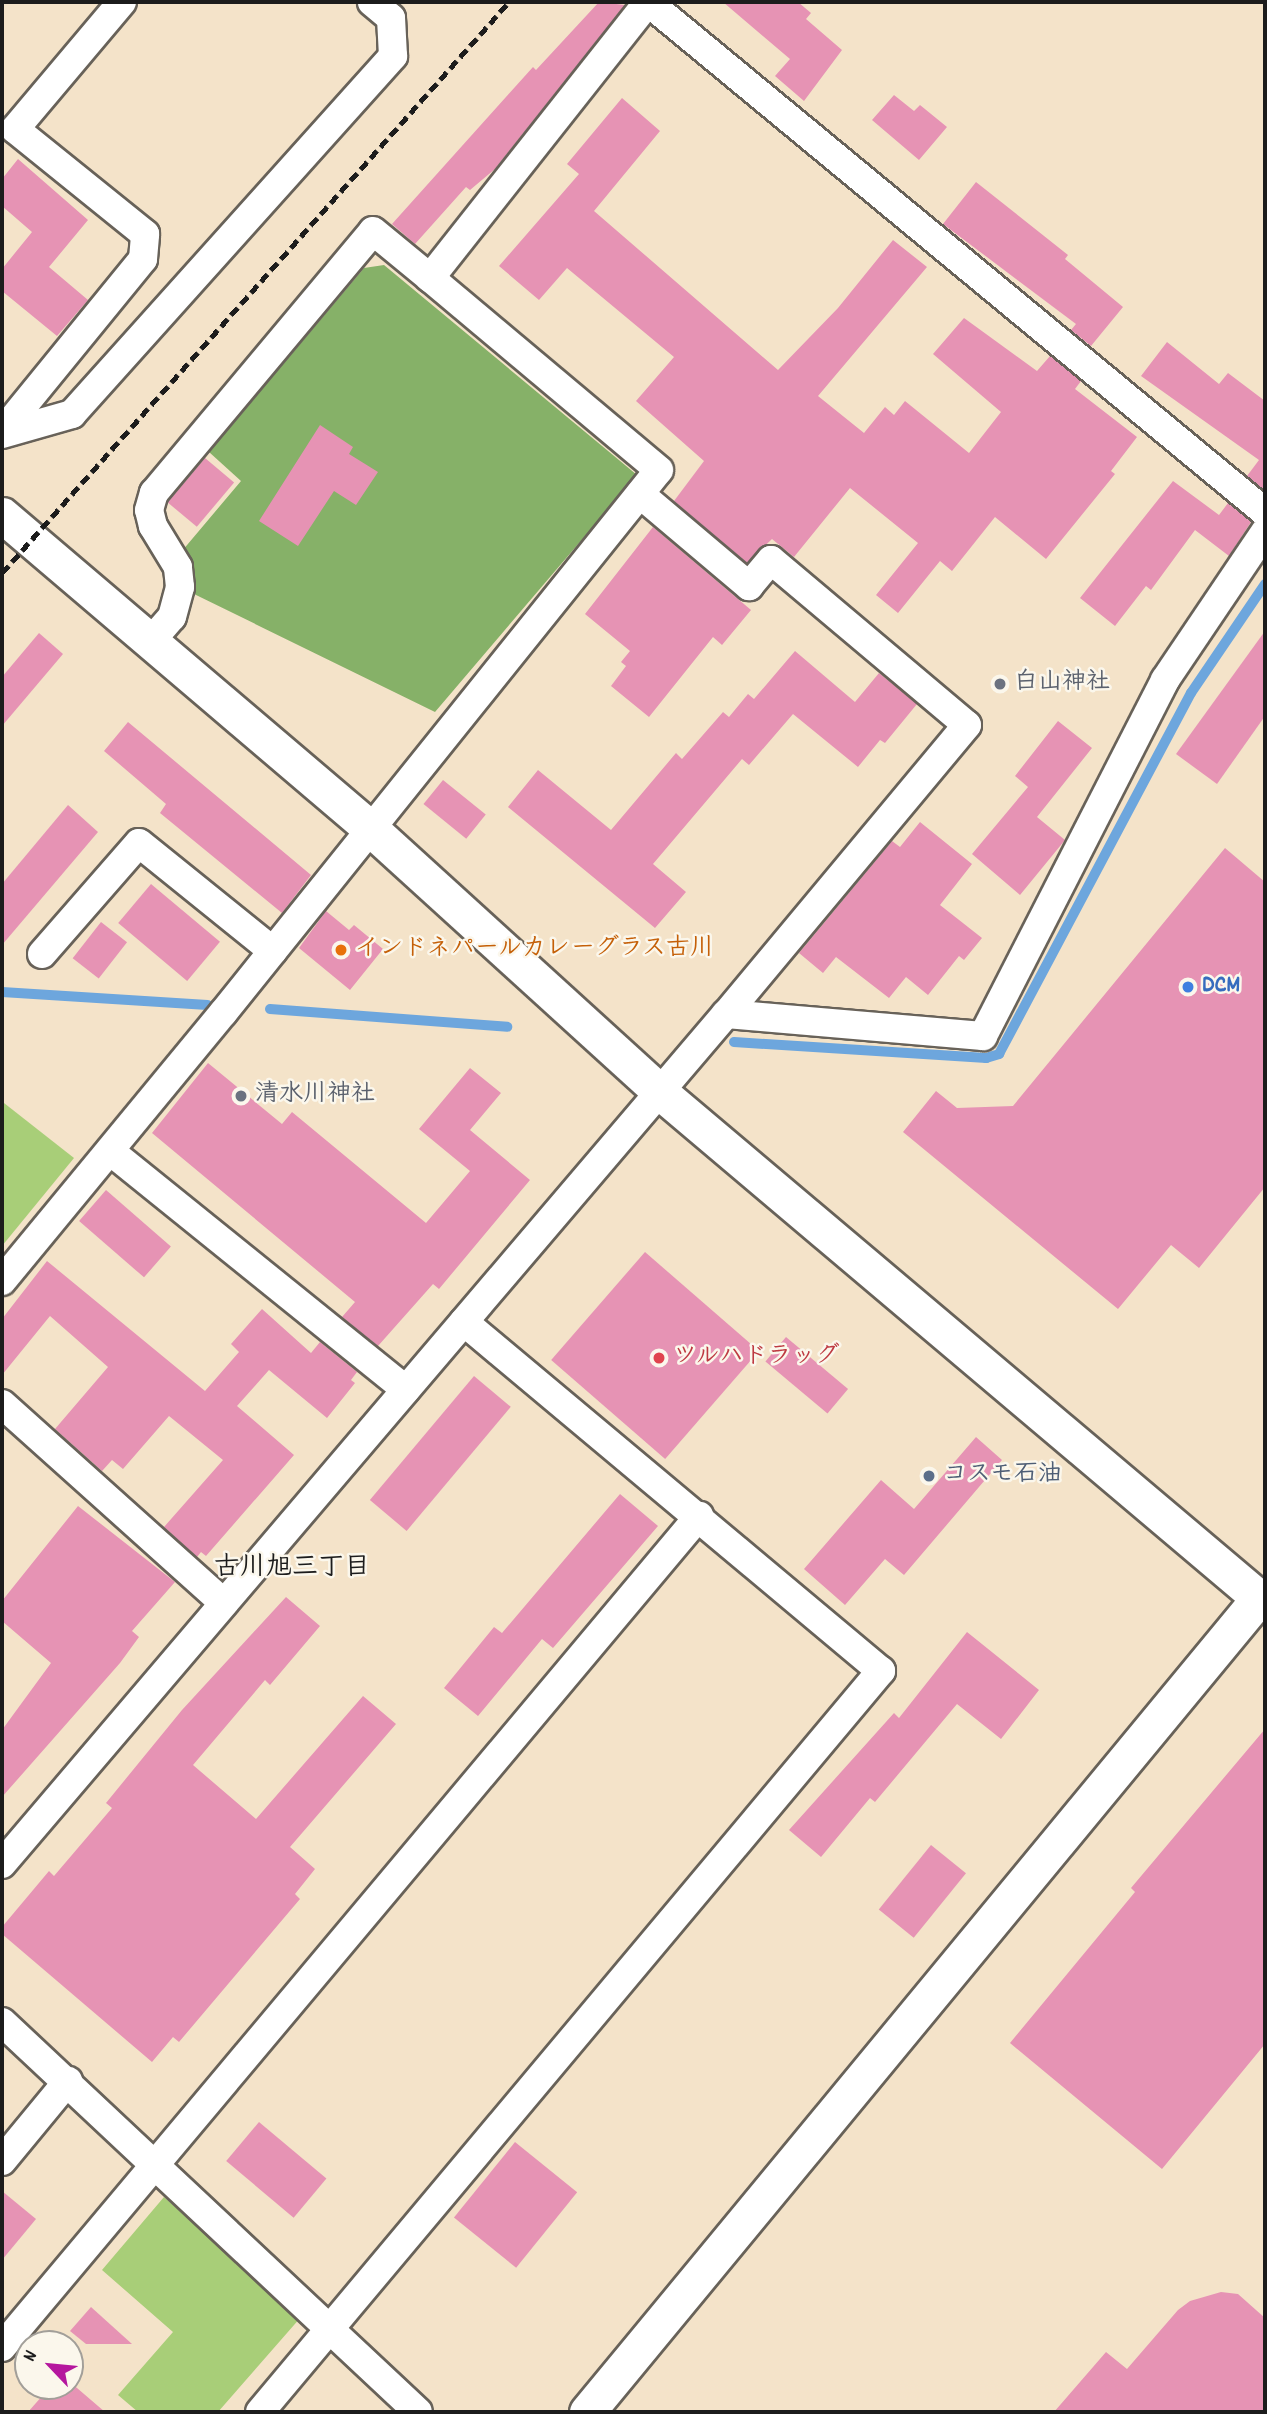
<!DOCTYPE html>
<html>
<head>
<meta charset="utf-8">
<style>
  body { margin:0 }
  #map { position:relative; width:1267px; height:2414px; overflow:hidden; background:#f4e3c9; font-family:Dekko,"Klee One",sans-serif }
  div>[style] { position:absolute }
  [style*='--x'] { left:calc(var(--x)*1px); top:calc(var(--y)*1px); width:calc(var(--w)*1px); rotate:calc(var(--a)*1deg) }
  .green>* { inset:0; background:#a8ce78 }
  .forest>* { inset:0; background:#86b168 }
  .stream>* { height:10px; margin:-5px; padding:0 5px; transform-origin:5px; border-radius:5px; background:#6da6dd }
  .building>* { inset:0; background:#e693b4; transform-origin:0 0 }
  .roads { filter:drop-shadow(2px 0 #686259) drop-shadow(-2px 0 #686259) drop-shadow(0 2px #686259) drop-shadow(0 -2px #686259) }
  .minor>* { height:28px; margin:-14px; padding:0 14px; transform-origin:14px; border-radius:14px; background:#fff }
  .tertiary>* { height:35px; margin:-17.5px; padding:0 17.5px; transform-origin:17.5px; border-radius:17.5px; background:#fff }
  .rail>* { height:5px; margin-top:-2.5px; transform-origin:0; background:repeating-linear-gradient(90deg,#1c1c1c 0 10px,transparent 0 15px) }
  .dots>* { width:19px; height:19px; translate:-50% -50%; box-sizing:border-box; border:4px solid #fbf7ec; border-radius:50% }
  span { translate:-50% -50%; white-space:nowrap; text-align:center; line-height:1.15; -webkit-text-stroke:5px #fbf7ec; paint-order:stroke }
  .worship-label { font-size:24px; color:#5b616d; font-weight:700 }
  .left { translate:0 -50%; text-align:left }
  .food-label { font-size:24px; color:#c56008; font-weight:700 }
  .shop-label { font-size:24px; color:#366cbe; font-weight:700 }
  .health-label { font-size:24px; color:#be3a42; font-weight:700 }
  .service-label { font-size:24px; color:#4e5e75; font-weight:700 }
  .neighbourhood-label { font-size:26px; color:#1c1c1c; font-weight:700 }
  .frame { position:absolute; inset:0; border:4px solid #1c1c1c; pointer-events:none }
  .north { position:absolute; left:14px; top:2330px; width:70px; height:70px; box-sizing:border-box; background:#fbf7ec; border:2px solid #a29f99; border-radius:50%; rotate:296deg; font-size:19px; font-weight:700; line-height:28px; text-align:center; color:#1c1c1c }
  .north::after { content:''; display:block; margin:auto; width:24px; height:32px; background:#b5179e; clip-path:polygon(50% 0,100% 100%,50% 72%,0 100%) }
</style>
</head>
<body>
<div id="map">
  <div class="green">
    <i style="clip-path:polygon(4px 1103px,74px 1158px,2px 1246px,2px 1115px)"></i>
    <i style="clip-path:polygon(164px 2197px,301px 2317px,218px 2412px,138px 2412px,118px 2395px,173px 2332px,102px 2270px)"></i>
  </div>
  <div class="forest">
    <i style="clip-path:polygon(384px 265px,637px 475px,435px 712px,194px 594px,182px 551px,241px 481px,209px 452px,364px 268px)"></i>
  </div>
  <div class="stream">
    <i style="--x:2;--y:992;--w:206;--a:3.6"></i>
    <i style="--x:270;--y:1009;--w:238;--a:4.3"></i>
    <i style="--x:734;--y:1042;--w:253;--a:3.6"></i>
    <i style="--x:986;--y:1058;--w:14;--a:-17"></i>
    <i style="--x:999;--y:1054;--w:409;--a:-62"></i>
    <i style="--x:1191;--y:693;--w:132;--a:-55.8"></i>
  </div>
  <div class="building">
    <i style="clip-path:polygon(599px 2px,625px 5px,495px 169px,470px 190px,466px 187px,415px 244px,392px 224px,533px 67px,536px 70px)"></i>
    <i style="clip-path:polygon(723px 2px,798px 2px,811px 13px,806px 19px,842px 50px,804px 101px,775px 76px,790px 59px)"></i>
    <i style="clip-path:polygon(894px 95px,914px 111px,920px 105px,947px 127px,919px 160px,872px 120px)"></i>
    <i style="clip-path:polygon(622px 98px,660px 131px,594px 211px,778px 370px,838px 308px,893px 240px,927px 267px,818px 396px,864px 433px,885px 407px,894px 415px,905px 401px,969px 453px,1001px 412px,933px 354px,964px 318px,1037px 371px,1050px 356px,1081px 381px,1075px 389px,1137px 437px,1111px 471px,1115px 474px,1046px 559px,995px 517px,952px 571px,940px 561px,898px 613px,876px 595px,918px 543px,850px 488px,794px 557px,772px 539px,747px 563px,674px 501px,704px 461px,636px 401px,674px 357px,567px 268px,539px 300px,499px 266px,579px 174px,567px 164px)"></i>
    <i style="clip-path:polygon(18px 159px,88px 220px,49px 267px,88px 300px,57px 336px,2px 291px,2px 269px,32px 232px,2px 206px,2px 179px)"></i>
    <i style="clip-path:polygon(976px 182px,1068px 255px,1065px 259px,1123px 307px,1091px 346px,1071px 330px,1076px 324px,943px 224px)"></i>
    <i style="clip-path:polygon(1167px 342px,1219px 384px,1228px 373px,1265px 401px,1265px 491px,1247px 476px,1259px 460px,1141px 376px)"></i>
    <i style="clip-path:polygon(320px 425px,353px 447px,349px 454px,378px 472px,356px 505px,334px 491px,298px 546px,259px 521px)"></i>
    <i style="left:205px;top:458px;width:38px;height:58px;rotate:40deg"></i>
    <i style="clip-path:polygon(1173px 481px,1219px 515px,1228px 503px,1251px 522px,1229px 556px,1195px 530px,1151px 590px,1146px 586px,1115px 626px,1080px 598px)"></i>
    <i style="clip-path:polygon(653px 527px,751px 610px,722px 645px,713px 637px,649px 717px,611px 686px,626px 666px,621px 662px,630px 651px,585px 614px)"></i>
    <i style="clip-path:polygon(1265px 631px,1265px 716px,1217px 784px,1176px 754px)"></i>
    <i style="clip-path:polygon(39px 633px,63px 654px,2px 726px,2px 677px)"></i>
    <i style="clip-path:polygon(795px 651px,855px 702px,879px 673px,917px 704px,885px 743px,880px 740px,858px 767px,793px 714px,749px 765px,742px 759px,653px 864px,686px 892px,655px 928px,508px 807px,538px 770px,611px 830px,676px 753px,682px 759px,723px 712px,729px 717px,748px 694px,754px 699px)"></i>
    <i style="clip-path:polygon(1058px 721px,1092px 748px,1037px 817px,1065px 840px,1020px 895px,972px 854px,1028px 787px,1015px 776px)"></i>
    <i style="clip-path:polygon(128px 722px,311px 875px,282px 913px,160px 813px,166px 804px,104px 751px)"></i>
    <i style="left:443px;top:780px;width:55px;height:31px;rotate:39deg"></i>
    <i style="clip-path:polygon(68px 805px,98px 832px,2px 945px,2px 884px)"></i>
    <i style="clip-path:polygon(920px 822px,972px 864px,940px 905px,982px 938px,964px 960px,959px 956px,928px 995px,906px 977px,889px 998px,836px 957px,823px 973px,799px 953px,892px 841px,900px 847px)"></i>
    <i style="clip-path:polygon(1225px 848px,1265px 882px,1265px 1187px,1199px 1268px,1171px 1245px,1118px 1309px,903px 1132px,936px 1091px,957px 1108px,1013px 1106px)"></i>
    <i style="left:151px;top:884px;width:90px;height:51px;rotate:40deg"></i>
    <i style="clip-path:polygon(326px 911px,349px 930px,354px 925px,383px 949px,350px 990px,299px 948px)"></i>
    <i style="left:101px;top:922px;width:33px;height:46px;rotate:38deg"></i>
    <i style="clip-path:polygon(208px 1063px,282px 1124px,292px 1112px,426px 1223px,470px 1171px,419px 1129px,470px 1068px,501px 1093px,470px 1130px,530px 1180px,439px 1289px,433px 1284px,378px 1346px,342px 1317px,355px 1302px,152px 1133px)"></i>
    <i style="left:106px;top:1190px;width:86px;height:41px;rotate:41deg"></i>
    <i style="left:645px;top:1252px;width:151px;height:143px;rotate:41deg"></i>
    <i style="clip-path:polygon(47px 1261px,205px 1391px,239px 1352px,231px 1344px,262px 1309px,311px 1353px,320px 1342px,357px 1372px,351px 1380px,355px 1383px,327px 1418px,269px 1370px,237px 1406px,294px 1455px,206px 1556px,201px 1552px,197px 1557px,164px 1527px,223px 1460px,169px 1416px,123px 1469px,112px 1460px,102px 1471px,55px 1429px,108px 1367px,50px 1316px,2px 1375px,2px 1319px)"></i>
    <i style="left:786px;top:1337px;width:81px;height:32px;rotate:40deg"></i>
    <i style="left:474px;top:1376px;width:48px;height:162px;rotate:40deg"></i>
    <i style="clip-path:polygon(976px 1437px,1002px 1460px,904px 1575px,885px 1559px,845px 1605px,804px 1569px,881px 1480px,914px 1509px)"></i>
    <i style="clip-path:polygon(620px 1494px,658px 1526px,553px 1648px,542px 1639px,478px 1716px,444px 1688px,494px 1627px,502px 1633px)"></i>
    <i style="clip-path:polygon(78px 1506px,175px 1582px,132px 1631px,139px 1637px,120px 1663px,2px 1797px,2px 1730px,51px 1663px,2px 1621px,2px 1601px)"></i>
    <i style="clip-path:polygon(286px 1597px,320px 1626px,270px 1685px,265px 1680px,193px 1765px,256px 1819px,363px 1696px,396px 1724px,290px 1847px,315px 1869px,295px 1894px,300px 1899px,179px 2042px,173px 2037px,152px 2062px,2px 1934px,2px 1927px,49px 1871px,54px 1876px,112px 1808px,106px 1803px,182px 1710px)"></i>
    <i style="clip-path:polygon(967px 1632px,1039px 1690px,1001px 1739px,957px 1704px,875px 1802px,870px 1798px,821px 1857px,789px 1830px,894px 1713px,899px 1718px)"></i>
    <i style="clip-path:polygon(1265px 1729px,1265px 2044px,1162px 2169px,1010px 2043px,1135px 1892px,1131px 1888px)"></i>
    <i style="left:931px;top:1845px;width:45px;height:83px;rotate:39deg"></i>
    <i style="left:259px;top:2122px;width:88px;height:51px;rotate:40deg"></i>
    <i style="left:515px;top:2142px;width:80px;height:97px;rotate:39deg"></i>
    <i style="clip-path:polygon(2px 2191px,36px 2219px,2px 2260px)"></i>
    <i style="clip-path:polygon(1221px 2292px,1238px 2294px,1265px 2318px,1265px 2412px,1054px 2412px,1106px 2352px,1127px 2369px,1178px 2310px,1190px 2301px)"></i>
    <i style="clip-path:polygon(91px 2307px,132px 2344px,86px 2344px,70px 2331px)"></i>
    <i style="clip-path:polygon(70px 2382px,105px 2412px,28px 2412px,51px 2386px,70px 2386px)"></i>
  </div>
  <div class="roads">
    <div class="minor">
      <i style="--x:2;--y:432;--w:223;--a:-50.8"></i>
      <i style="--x:143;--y:259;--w:25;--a:-85"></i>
      <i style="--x:145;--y:234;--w:167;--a:-141.1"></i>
      <i style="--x:15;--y:129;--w:166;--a:-49.9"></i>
      <i style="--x:2;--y:434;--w:73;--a:-15.9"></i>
      <i style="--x:72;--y:414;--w:481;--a:-48.1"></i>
      <i style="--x:393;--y:56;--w:38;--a:-93"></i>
      <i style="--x:391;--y:18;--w:25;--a:-140"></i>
      <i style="--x:640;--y:494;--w:143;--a:40.2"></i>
      <i style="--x:749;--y:586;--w:34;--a:-50"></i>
      <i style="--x:771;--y:560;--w:256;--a:40.1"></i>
      <i style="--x:967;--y:725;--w:376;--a:129.8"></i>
      <i style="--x:150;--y:642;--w:33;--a:-49"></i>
      <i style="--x:172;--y:617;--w:31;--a:-75"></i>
      <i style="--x:180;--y:587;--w:20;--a:-96"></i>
      <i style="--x:178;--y:567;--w:48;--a:-121.4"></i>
      <i style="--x:153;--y:526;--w:16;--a:-104"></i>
      <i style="--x:149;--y:510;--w:18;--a:-74"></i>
      <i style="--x:154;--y:493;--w:341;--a:-50.1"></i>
      <i style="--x:373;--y:231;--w:74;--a:39.5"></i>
      <i style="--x:430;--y:278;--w:352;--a:-51.7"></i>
      <i style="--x:648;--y:2;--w:800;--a:39.58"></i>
      <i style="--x:42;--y:954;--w:147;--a:-48.9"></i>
      <i style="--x:139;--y:843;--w:172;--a:38.9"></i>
      <i style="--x:110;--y:1151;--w:380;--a:38.9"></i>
      <i style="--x:2;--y:1281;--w:347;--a:-50.5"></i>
      <i style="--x:223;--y:1013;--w:696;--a:-51.24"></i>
      <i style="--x:659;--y:470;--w:299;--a:-140"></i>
      <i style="--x:2;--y:1404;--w:298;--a:41.9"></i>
      <i style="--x:2;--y:1864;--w:1117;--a:-49.58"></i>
      <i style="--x:726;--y:1014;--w:258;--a:4.9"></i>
      <i style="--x:983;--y:1036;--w:400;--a:-62.9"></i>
      <i style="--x:1165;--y:680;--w:179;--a:-56"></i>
      <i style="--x:2;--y:2022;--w:570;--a:43.15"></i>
      <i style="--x:2;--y:2161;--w:104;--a:-50.5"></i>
      <i style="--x:2;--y:2347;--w:1085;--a:-50.01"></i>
      <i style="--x:260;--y:2412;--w:967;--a:-50.04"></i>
      <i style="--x:881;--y:1671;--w:544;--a:-140.07"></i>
    </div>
    <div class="tertiary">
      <i style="--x:2;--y:515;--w:485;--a:40.4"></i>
      <i style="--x:371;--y:829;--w:391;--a:42.3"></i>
      <i style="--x:660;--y:1092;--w:792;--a:40.19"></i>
      <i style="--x:587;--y:2412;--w:1056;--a:-50.46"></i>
    </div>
  </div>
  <div class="rail">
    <i style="--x:2;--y:573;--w:764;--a:-48.4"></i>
  </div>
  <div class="dots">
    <i style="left:1000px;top:684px;background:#6b7280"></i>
    <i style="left:341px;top:950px;background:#e8710a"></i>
    <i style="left:1188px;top:987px;background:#3f7fe0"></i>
    <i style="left:241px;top:1096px;background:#6b7280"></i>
    <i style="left:659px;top:1358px;background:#e0444e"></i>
    <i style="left:929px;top:1476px;background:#5c6f8a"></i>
  </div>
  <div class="worship-label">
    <span class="left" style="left:1014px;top:684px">白山神社</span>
    <span class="left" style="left:255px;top:1096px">清水川神社</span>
  </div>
  <div class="food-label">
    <span class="left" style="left:355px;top:950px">インドネパールカレーグラス古川</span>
  </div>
  <div class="shop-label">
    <span class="left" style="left:1202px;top:987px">DCM</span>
  </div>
  <div class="health-label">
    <span class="left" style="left:673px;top:1358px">ツルハドラッグ</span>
  </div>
  <div class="service-label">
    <span class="left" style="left:943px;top:1476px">コスモ石油</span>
  </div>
  <div class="neighbourhood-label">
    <span style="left:292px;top:1569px">古川旭三丁目</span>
  </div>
  <div class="frame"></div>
  <div class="north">N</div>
</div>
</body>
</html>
